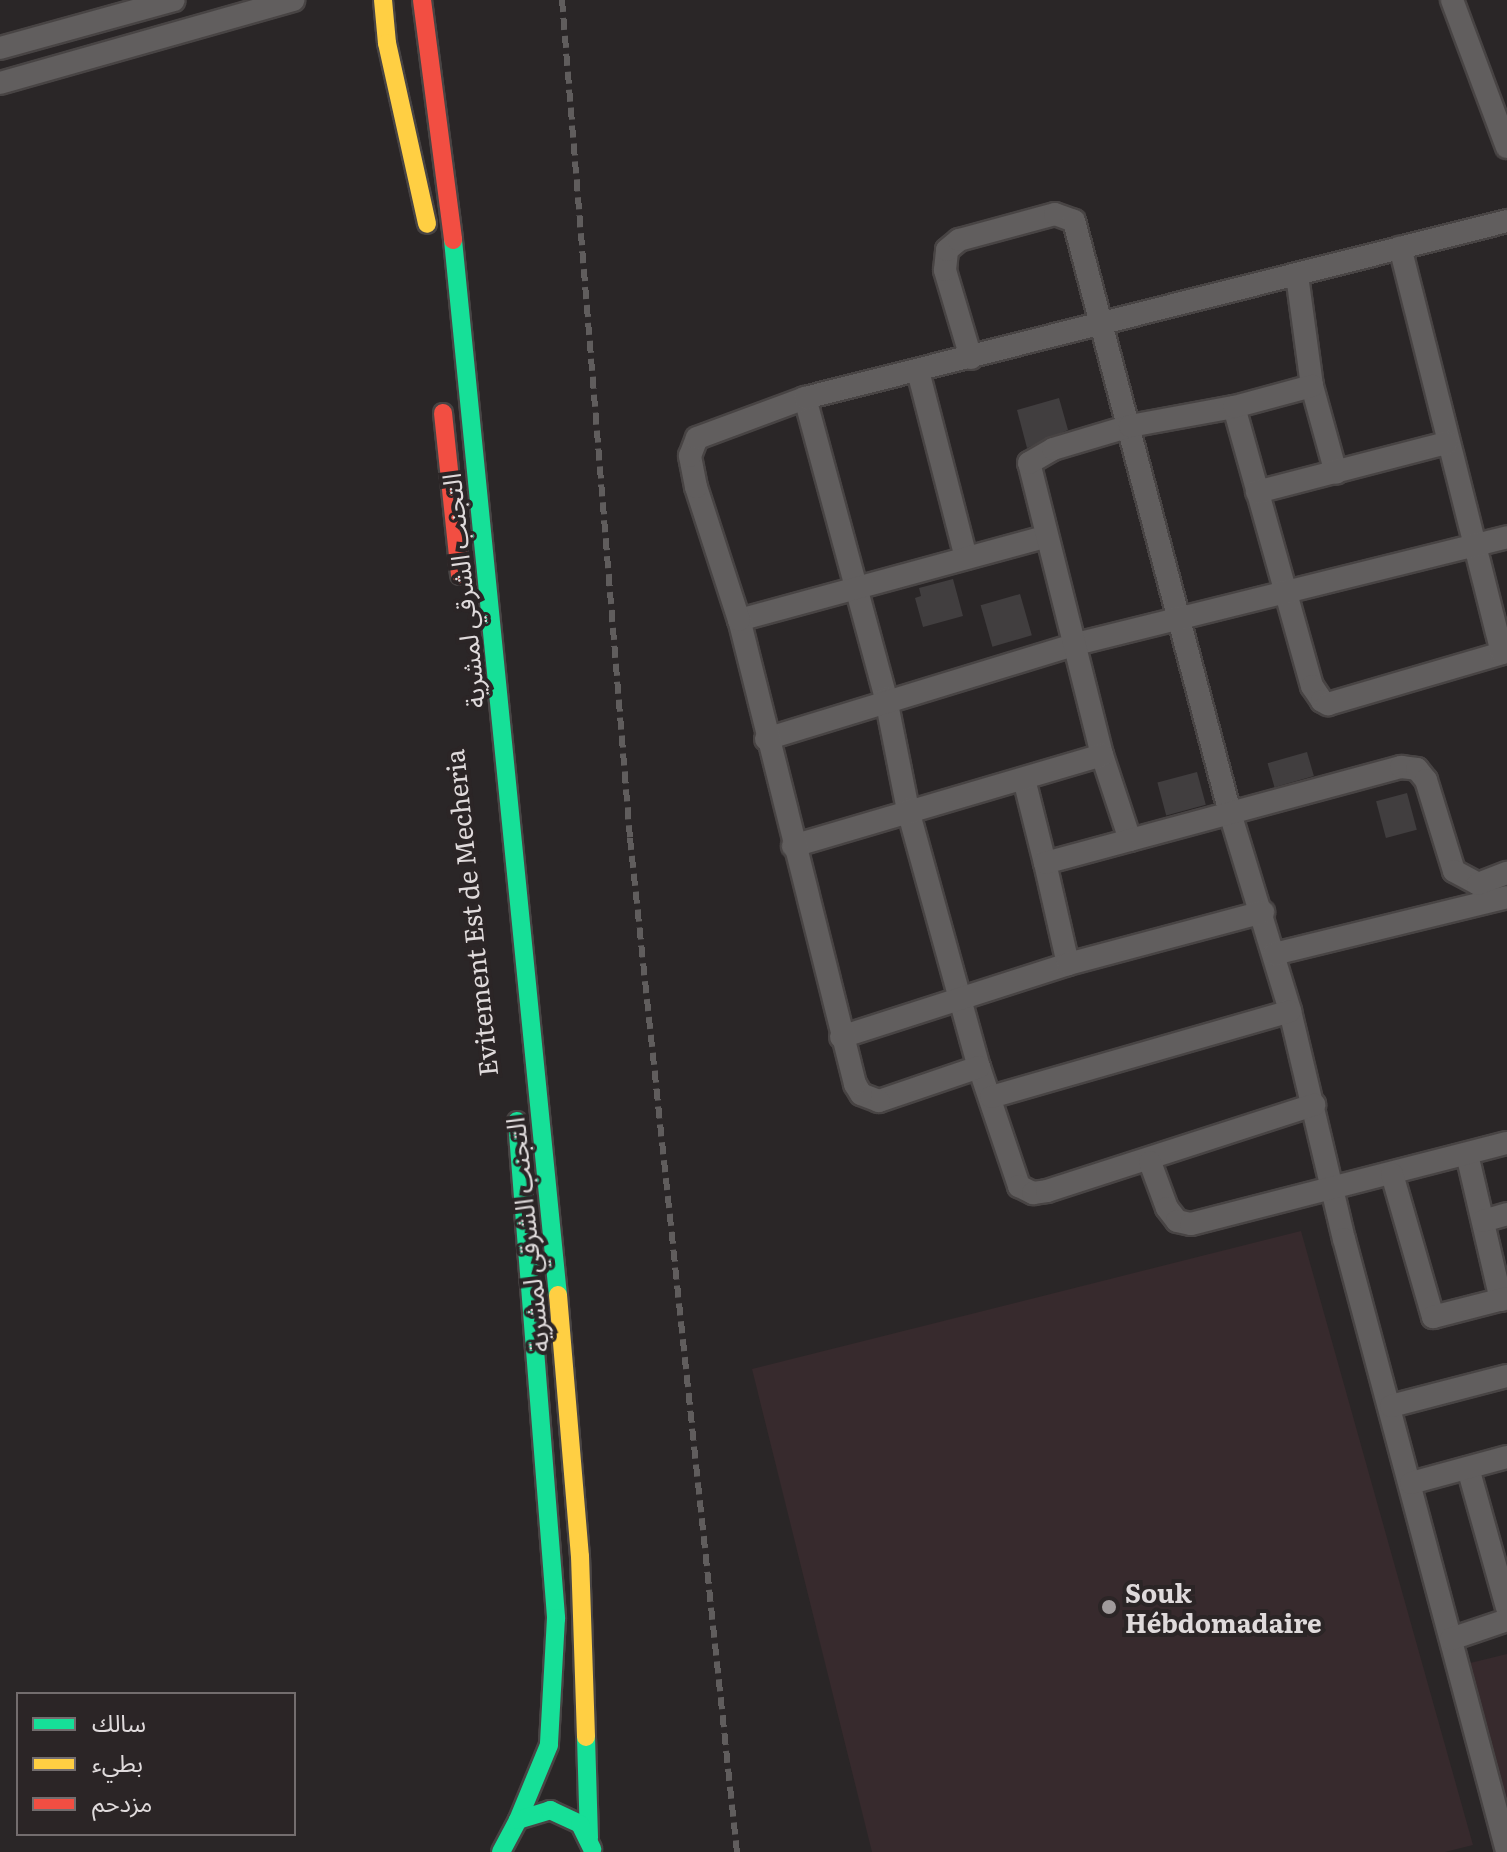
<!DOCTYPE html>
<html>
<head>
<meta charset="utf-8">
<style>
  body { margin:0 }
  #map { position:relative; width:1507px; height:1852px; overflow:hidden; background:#2a2627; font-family:Literata,"Noto Sans Arabic",serif }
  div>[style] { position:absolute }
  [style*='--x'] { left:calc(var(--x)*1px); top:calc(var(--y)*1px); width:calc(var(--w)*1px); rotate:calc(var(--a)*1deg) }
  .built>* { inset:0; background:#372a2d }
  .building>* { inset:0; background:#413e3f; transform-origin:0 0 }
  .roads { filter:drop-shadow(2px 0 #484444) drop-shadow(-2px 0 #484444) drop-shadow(0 2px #484444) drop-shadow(0 -2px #484444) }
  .street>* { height:22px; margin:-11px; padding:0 11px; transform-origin:11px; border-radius:11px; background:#615e5e }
  .fast>* { height:18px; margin:-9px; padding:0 9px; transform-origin:9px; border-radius:9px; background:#16e098 }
  .slow>* { height:18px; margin:-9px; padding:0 9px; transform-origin:9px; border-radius:9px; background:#ffcf43 }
  .jam>* { height:18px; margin:-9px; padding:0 9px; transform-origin:9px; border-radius:9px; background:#f24e42 }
  .rail>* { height:6px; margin-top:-3px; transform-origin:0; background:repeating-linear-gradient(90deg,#605d5d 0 12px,transparent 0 18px) }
  .dots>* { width:22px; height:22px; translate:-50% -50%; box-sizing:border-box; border:4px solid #2b2526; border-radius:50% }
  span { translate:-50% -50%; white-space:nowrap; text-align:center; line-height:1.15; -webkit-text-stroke:8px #2b2526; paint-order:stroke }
  .street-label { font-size:26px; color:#dfdadb }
  .poi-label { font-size:26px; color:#dfdadb; font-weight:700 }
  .left { translate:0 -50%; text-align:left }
  .legend { position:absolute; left:16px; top:1692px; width:280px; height:144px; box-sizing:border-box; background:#2b2526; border:2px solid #736d6e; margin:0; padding:10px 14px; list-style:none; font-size:24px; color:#dfdadb }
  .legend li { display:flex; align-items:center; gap:16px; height:40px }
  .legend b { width:40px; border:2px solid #736d6e }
</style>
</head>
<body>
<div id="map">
  <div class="built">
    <i style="clip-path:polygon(1301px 1231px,1473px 1845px,1445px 1852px,872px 1852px,752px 1369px)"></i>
    <i style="clip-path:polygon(1507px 1654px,1507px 1827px,1466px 1664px)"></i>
  </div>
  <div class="building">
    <i style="clip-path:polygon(1059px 398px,1068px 430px,1027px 448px,1017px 410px)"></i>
    <i style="clip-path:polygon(953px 579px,963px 616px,923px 627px,915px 598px,921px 596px,919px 588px)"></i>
    <i style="left:1020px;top:594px;width:43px;height:41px;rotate:74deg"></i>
    <i style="left:1307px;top:752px;width:25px;height:41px;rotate:74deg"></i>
    <i style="left:1197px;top:772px;width:34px;height:41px;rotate:75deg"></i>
    <i style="left:1407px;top:793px;width:38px;height:32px;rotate:75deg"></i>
  </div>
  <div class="roads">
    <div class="street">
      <i style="--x:1452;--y:0;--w:157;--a:69.5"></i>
      <i style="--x:0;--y:48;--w:180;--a:-15.4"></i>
      <i style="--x:0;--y:83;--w:305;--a:-15.8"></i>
      <i style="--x:1297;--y:275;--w:112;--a:82.3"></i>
      <i style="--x:1312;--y:386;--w:90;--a:74.6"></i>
      <i style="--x:971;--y:358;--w:92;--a:-106.5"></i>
      <i style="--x:945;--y:270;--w:20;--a:-84"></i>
      <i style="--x:947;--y:250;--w:16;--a:-40"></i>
      <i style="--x:959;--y:240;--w:99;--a:-15.2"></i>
      <i style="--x:1055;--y:214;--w:20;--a:20"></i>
      <i style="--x:1074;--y:221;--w:612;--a:75.24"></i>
      <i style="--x:1230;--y:813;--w:207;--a:73.1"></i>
      <i style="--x:1290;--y:1011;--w:234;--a:76.7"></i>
      <i style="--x:1344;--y:1239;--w:633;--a:75.09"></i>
      <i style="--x:918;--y:371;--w:193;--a:75.6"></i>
      <i style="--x:805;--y:398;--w:312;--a:74.9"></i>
      <i style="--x:886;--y:699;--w:113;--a:78.8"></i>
      <i style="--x:908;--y:810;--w:267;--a:74.6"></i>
      <i style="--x:979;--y:1067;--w:126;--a:71.4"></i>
      <i style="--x:1019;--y:1186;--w:16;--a:27"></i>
      <i style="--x:1033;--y:1193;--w:14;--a:-8"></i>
      <i style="--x:1047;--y:1191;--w:281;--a:-17.9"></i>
      <i style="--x:1234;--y:407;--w:290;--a:74.4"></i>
      <i style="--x:1312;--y:686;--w:18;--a:56"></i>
      <i style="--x:1322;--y:701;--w:7;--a:27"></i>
      <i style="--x:1328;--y:704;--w:181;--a:-16.3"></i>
      <i style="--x:1502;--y:653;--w:418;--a:-104.1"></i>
      <i style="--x:1257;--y:492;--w:196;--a:-14.5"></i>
      <i style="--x:739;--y:620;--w:317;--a:-15.2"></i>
      <i style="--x:766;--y:739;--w:324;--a:-17"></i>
      <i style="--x:1076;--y:644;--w:444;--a:-13.9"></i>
      <i style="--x:1024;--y:779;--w:87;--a:76"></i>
      <i style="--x:1130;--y:840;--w:89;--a:-108.2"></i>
      <i style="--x:1102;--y:755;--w:301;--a:-104"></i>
      <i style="--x:1029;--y:463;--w:28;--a:-30"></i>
      <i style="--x:1053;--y:449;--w:80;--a:-16.6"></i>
      <i style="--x:1130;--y:426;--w:106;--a:-10.4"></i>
      <i style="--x:1234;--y:407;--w:81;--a:-15.1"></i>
      <i style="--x:793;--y:846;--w:322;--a:-16.4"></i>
      <i style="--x:1274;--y:954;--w:240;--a:-13.7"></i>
      <i style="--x:1068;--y:964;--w:104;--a:-102.8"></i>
      <i style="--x:1045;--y:863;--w:369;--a:-15.1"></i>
      <i style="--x:1401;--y:767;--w:16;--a:7"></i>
      <i style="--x:1417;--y:769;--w:14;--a:51"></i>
      <i style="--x:1426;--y:780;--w:95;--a:72.9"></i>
      <i style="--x:1454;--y:871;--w:27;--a:28"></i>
      <i style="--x:1478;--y:884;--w:31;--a:-21"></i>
      <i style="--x:841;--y:1037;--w:238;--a:-17.8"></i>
      <i style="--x:1068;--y:964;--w:202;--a:-14.9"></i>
      <i style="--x:979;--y:1067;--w:106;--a:161.2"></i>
      <i style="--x:879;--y:1101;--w:19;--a:-159"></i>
      <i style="--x:861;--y:1094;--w:12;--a:-121"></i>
      <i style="--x:855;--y:1084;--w:478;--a:-104"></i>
      <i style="--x:739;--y:620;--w:140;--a:-107.9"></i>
      <i style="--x:696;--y:487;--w:32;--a:-101"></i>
      <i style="--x:690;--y:456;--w:19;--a:-69"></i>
      <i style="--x:697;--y:438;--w:115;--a:-20.3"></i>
      <i style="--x:805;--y:398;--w:724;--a:-14.15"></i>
      <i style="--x:991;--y:1097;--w:311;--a:-16"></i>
      <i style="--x:1467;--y:1154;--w:150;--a:76.9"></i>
      <i style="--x:1150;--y:1162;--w:49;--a:69.7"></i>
      <i style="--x:1167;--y:1208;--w:16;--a:52"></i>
      <i style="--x:1177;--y:1221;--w:14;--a:12"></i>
      <i style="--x:1191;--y:1224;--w:326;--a:-14.4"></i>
      <i style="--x:1392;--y:1174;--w:149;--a:74"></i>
      <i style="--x:1433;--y:1317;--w:76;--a:-14.4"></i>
      <i style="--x:1483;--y:1221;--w:25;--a:-16"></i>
      <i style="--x:1391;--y:1406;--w:120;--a:-14.5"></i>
      <i style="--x:1468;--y:1468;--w:145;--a:74.4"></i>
      <i style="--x:1411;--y:1483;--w:99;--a:-15.2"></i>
      <i style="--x:1451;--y:1639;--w:59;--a:-18.7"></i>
    </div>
    <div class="fast">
      <i style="--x:453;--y:240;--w:1060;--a:84.32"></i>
      <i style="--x:517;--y:1121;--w:499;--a:85.5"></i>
      <i style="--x:556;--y:1618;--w:127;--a:93.2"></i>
      <i style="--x:549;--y:1745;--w:81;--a:112.5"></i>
      <i style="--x:586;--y:1737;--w:101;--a:88.3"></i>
      <i style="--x:501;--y:1852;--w:36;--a:-62"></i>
      <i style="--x:518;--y:1820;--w:34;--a:-17"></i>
      <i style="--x:550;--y:1810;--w:33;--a:25"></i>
      <i style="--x:580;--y:1824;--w:28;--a:64"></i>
    </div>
    <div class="slow">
      <i style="--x:383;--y:0;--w:43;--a:84.7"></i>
      <i style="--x:387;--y:43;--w:185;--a:77.5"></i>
      <i style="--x:558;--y:1295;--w:262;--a:85.2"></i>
      <i style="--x:580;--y:1556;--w:181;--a:88.1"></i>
    </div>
    <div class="jam">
      <i style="--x:422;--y:0;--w:242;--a:82.6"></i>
      <i style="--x:443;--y:413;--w:163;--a:84"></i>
    </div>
  </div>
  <div class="rail">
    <i style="--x:562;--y:0;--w:841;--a:85.36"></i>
    <i style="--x:630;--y:838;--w:1020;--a:83.98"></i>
  </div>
  <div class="dots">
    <i style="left:1109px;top:1607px;background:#a09b9c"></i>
  </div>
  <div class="street-label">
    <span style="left:462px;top:591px;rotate:-96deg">التجنب الشرقي لمشرية</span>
    <span style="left:470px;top:913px;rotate:-96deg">Evitement Est de Mecheria</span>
    <span style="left:526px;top:1235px;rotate:-96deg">التجنب الشرقي لمشرية</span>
  </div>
  <div class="poi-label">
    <span class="left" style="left:1125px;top:1607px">Souk<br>Hébdomadaire</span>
  </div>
  <ul class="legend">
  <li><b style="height:10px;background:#16e098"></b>سالك</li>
  <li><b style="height:10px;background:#ffcf43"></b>بطيء</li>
  <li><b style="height:10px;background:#f24e42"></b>مزدحم</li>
  </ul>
</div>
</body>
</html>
